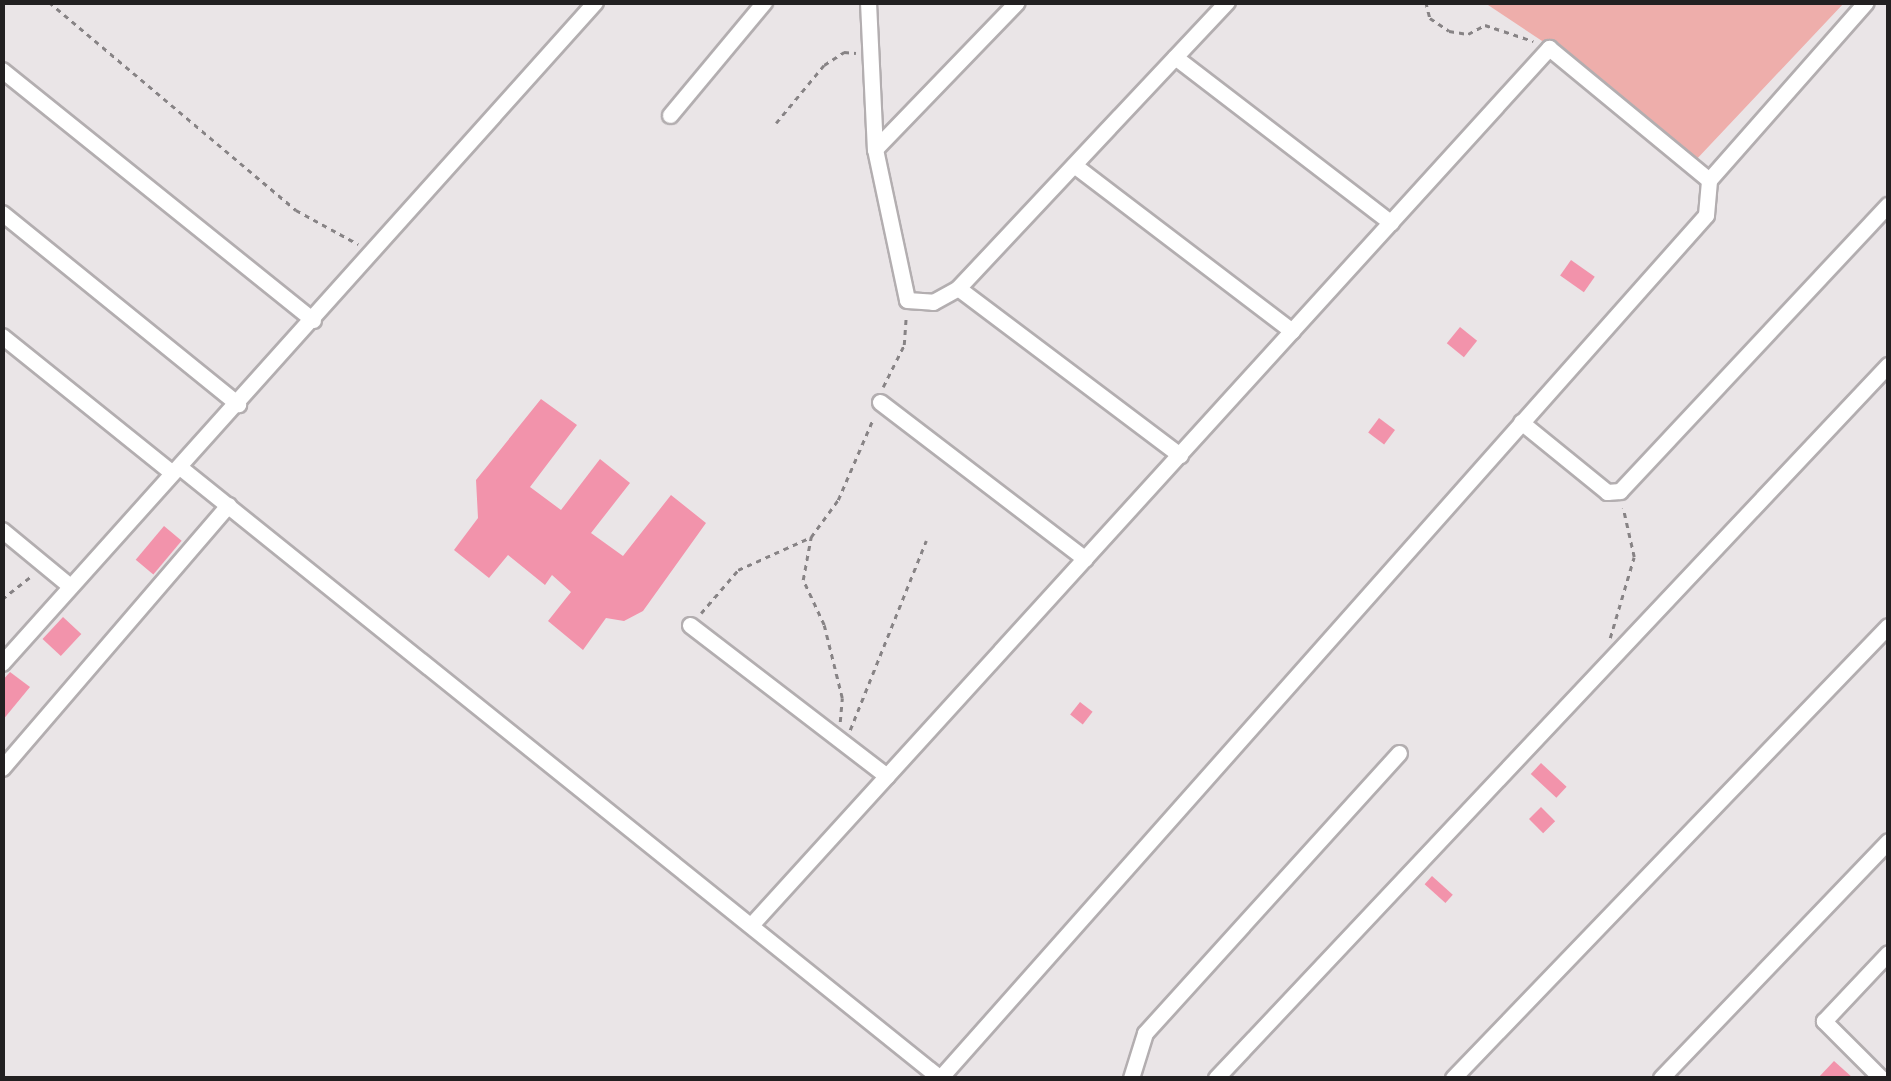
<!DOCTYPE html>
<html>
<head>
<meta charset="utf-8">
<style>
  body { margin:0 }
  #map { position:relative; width:1891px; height:1081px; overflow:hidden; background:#eae5e7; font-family:Roboto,sans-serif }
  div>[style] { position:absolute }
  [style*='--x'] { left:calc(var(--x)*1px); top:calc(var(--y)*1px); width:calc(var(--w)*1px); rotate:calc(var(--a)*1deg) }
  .green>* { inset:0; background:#eeaeab }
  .building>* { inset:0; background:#f293ab; transform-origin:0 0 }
  .path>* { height:2.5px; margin-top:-1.25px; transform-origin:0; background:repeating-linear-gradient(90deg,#878385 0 5px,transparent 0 10px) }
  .roads { filter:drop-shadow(2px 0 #b3aeb0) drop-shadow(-2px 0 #b3aeb0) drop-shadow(0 2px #b3aeb0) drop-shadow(0 -2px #b3aeb0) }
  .minor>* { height:15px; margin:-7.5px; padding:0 7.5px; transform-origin:7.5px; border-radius:7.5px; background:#fff }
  span { translate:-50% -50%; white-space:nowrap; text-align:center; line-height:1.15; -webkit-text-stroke:8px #eae5e7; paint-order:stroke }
  .frame { position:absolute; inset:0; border:5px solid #222021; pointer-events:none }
</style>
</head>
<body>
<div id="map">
  <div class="green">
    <i style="clip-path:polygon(1485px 3px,1844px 3px,1694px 162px,1613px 88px)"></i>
  </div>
  <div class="building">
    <i style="left:1571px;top:260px;width:29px;height:19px;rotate:35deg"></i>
    <i style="left:1460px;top:327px;width:22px;height:21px;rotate:39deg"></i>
    <i style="clip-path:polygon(541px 399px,577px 425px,530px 487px,561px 510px,600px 459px,630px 483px,591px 533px,623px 556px,671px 495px,706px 523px,643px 611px,624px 621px,606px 618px,583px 650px,548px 621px,571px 592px,552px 575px,545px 585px,508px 555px,489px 578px,454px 550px,478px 518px,476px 480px)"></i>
    <i style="left:1379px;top:418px;width:20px;height:18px;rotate:37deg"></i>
    <i style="left:164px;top:526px;width:23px;height:44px;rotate:40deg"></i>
    <i style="left:63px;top:617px;width:25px;height:30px;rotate:43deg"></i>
    <i style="clip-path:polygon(10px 672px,30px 687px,2px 721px,2px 681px)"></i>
    <i style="left:1080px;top:702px;width:16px;height:16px;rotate:38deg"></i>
    <i style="left:1541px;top:763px;width:35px;height:15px;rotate:43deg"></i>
    <i style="left:1541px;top:807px;width:20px;height:17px;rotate:45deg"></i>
    <i style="left:1432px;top:876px;width:28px;height:11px;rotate:42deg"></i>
    <i style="clip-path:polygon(1834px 1061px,1853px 1078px,1818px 1078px)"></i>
  </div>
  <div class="path">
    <i style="--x:49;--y:2;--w:323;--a:40.1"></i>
    <i style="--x:296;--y:210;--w:71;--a:28.7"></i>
    <i style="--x:1426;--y:2;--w:16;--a:76"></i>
    <i style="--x:1430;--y:18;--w:23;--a:34"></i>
    <i style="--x:1449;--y:31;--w:19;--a:9"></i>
    <i style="--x:1468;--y:34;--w:19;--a:-28"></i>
    <i style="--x:1485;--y:25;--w:51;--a:18.4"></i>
    <i style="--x:776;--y:123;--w:75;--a:-50.4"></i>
    <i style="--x:824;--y:65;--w:24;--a:-33"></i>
    <i style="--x:844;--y:52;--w:12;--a:5"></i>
    <i style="--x:883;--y:387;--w:47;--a:-63.4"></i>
    <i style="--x:904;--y:345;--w:28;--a:-86"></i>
    <i style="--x:2;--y:599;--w:39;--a:-38"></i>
    <i style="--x:701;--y:613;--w:57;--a:-49.3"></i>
    <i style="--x:738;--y:570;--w:80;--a:-24.3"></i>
    <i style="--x:1610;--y:638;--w:84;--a:-73.5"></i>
    <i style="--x:1634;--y:557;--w:50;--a:-102.7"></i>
    <i style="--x:840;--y:722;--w:24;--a:-85"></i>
    <i style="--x:842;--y:698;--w:75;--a:-103.9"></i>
    <i style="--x:824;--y:625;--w:50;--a:-115"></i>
    <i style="--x:803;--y:580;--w:44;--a:-79.5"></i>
    <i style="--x:811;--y:537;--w:46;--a:-53.9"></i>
    <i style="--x:838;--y:500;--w:88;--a:-66.6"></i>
    <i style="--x:850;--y:730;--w:204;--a:-68.1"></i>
  </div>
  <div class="roads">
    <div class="minor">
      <i style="--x:868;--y:2;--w:147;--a:87.3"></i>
      <i style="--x:875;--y:149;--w:154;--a:78"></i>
      <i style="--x:907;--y:300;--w:26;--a:4"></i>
      <i style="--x:933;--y:302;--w:29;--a:-29"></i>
      <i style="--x:958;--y:288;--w:393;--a:-46.8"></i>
      <i style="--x:1175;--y:57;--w:272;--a:37.5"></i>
      <i style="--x:2;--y:70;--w:399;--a:38.8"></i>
      <i style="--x:670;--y:115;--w:147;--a:-50.2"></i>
      <i style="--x:875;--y:149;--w:204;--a:-46"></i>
      <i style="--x:1074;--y:165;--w:274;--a:37.3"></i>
      <i style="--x:2;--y:213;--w:304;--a:39"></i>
      <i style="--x:958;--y:288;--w:278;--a:37"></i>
      <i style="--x:2;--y:336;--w:216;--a:38.8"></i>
      <i style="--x:880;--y:402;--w:258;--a:37.4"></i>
      <i style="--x:1521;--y:422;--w:111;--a:39.1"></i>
      <i style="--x:1607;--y:492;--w:13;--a:-4"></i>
      <i style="--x:1620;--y:491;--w:392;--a:-46.9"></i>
      <i style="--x:181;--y:468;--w:974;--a:38.79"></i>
      <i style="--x:2;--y:530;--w:88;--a:39.5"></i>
      <i style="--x:690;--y:625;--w:248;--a:37.5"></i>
      <i style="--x:2;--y:663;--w:888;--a:-48.1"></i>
      <i style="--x:2;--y:768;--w:347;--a:-49.3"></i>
      <i style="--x:751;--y:925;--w:1186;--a:-47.7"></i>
      <i style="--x:1549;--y:48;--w:207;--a:39.5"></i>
      <i style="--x:940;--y:1078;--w:1154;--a:-48.41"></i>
      <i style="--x:1706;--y:215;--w:35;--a:-85"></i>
      <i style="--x:1709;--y:180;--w:237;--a:-48.6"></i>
      <i style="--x:1131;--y:1078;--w:47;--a:-72.7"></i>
      <i style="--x:1145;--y:1033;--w:378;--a:-47.8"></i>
      <i style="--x:1216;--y:1078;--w:980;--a:-46.7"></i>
      <i style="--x:1453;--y:1078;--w:627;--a:-46.1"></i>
      <i style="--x:1661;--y:1078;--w:328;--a:-46.2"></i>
      <i style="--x:1881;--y:1078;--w:81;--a:-135"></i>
      <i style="--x:1824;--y:1021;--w:93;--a:-46.7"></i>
    </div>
  </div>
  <div class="frame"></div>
</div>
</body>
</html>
